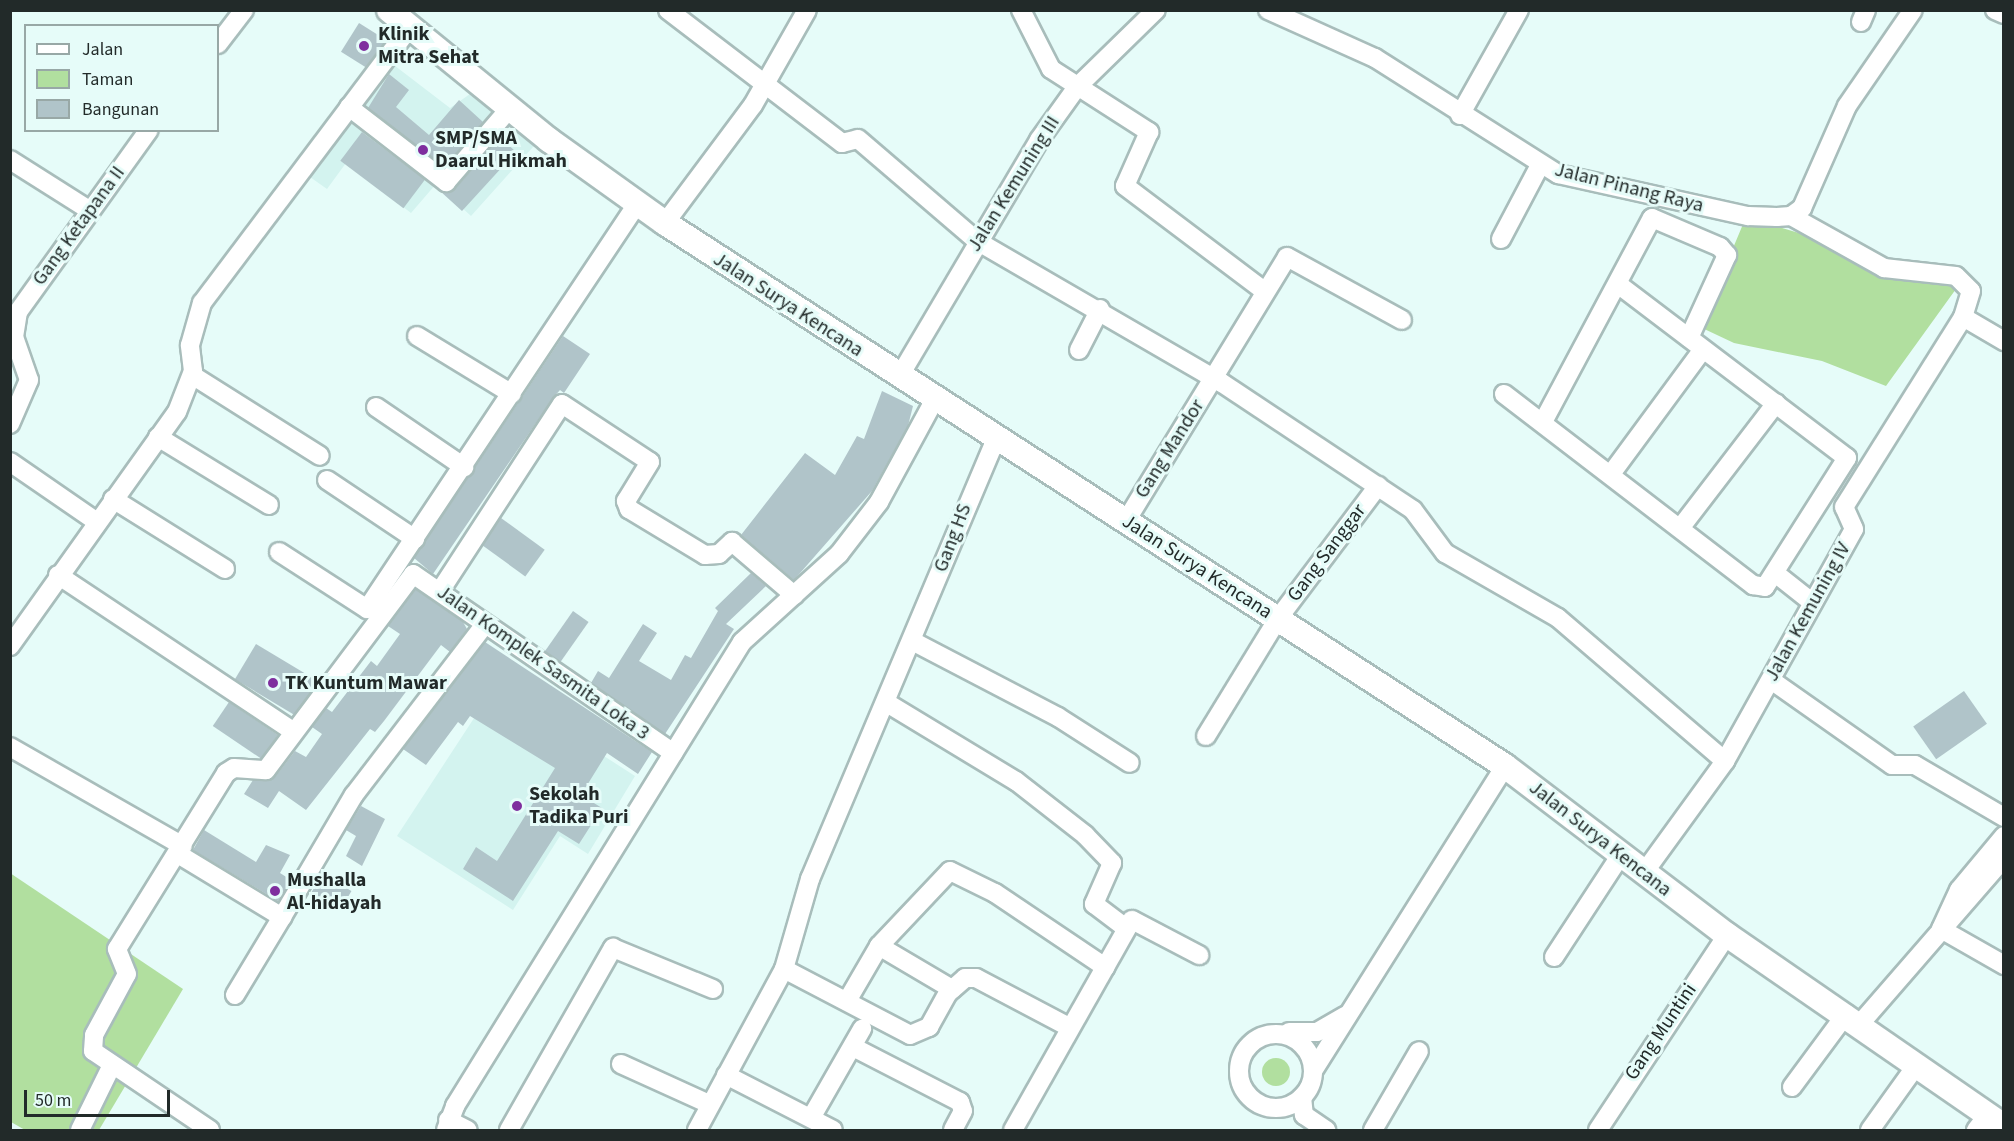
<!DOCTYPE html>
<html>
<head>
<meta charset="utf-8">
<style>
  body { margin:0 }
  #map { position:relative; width:2014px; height:1141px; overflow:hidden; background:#e6fcf9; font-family:"Source Sans 3",sans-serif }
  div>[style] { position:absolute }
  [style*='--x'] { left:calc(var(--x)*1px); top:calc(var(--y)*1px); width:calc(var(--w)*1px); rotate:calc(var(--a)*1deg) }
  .built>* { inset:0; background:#d3f3ef }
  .green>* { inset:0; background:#b1df9f }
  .round { border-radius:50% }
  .building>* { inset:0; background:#b0c4c9; transform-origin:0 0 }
  .roads { filter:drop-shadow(2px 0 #a8bdbb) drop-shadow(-2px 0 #a8bdbb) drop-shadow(0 2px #a8bdbb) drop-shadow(0 -2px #a8bdbb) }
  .minor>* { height:18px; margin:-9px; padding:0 9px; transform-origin:9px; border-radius:9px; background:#fff }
  .minor>.ring { margin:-9px; padding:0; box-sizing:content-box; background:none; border:18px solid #fff; border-radius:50% }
  .major>* { height:24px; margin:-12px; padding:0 12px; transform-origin:12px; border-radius:12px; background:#fff }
  .dots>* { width:16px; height:16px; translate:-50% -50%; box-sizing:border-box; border:3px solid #e6fcf9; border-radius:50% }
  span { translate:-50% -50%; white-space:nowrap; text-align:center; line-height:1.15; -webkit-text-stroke:6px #e6fcf9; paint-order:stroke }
  .poi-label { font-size:20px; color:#222a29; font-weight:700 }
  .left { translate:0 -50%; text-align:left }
  .street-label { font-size:20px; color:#222a29 }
  .frame { position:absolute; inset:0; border:12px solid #222a29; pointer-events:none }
  .legend { position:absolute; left:24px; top:24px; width:195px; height:108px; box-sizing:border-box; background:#e6fcf9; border:2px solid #98a8a6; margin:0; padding:8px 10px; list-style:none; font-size:18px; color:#222a29 }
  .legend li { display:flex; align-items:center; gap:12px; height:30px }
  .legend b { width:30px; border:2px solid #98a8a6 }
  .scale { position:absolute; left:24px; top:1090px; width:146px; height:27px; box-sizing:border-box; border:3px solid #222a29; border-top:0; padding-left:8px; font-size:18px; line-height:21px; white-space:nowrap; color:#222a29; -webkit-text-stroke:4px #e6fcf9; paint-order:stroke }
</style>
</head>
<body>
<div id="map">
  <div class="built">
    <i style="clip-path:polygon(386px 59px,450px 108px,480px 87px,542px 137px,471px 216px,436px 184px,411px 213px,346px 163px,327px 189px,300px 170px)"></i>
    <i style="clip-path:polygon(495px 686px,635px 776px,588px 854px,560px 836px,513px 910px,397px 836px)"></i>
  </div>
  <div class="green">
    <i style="clip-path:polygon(1746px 217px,1961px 282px,1886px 386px,1822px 361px,1734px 343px,1700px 327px)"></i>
    <i style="clip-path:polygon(10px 873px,183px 989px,99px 1130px,25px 1130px,11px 1122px)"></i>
    <i class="round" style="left:1262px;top:1058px;width:28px;height:28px"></i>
  </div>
  <div class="building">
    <i style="left:359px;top:23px;width:32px;height:34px;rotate:32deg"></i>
    <i style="clip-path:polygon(389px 74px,409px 90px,396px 107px,429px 135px,459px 100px,483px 122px,444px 167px,368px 108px)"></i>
    <i style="left:362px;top:132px;width:79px;height:36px;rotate:37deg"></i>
    <i style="clip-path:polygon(500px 137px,516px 152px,462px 211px,440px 191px,455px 189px)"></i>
    <i style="clip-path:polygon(563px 336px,590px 354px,564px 393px,560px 390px,553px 398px,433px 574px,414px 558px)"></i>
    <i style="clip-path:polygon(882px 391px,913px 406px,908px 426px,872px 491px,794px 580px,741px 535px,805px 453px,835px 475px,857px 436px,864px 439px)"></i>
    <i style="left:501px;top:518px;width:54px;height:33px;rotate:36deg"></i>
    <i style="clip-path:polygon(751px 573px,766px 586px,726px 624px,734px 629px,665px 734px,591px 683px,598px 671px,609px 678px,643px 624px,657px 633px,639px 661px,671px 680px,685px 655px,691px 658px,718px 611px,715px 608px)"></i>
    <i style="clip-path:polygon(416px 589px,463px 622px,467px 629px,450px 652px,441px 645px,384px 721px,375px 732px,370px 729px,306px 810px,279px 791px,268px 808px,244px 794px,253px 780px,275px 777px,295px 751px,306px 757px,322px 734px,312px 727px,326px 708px,332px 712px,371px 661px,377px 666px,400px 634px,388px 626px)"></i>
    <i style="left:573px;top:611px;width:19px;height:49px;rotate:35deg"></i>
    <i style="clip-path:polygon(485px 642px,652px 752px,638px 774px,607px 753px,581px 795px,602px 808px,579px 844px,558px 831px,513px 901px,463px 869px,476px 847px,497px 861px,555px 768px,470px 716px,463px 726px,458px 722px,426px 765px,403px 749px)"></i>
    <i style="left:256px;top:644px;width:72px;height:41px;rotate:31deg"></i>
    <i style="left:1964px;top:691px;width:40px;height:62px;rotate:55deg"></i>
    <i style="left:229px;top:702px;width:59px;height:29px;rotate:34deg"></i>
    <i style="clip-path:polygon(361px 806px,385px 819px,362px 866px,346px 856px,356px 836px,346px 830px)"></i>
    <i style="clip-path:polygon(204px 830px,256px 862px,266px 845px,290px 855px,280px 873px,291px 880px,278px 901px,193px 850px)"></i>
    <i style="left:322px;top:874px;width:34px;height:23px;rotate:30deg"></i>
  </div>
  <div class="roads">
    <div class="minor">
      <i style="--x:668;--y:10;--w:219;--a:37.4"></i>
      <i style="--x:842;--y:143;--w:16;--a:-14"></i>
      <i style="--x:858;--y:139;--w:157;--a:40.6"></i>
      <i style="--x:977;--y:241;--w:283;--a:30.1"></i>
      <i style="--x:1222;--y:383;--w:229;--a:33.6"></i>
      <i style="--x:1413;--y:510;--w:54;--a:53.3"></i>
      <i style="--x:1445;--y:553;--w:130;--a:29.9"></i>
      <i style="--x:1558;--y:618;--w:220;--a:40.6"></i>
      <i style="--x:1021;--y:10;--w:66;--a:63"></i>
      <i style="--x:1051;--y:69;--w:117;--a:32.7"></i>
      <i style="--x:1149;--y:132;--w:59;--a:114"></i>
      <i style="--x:1125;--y:186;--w:173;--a:37"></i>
      <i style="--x:1268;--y:10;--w:117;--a:24.2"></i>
      <i style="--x:1375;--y:58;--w:217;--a:32.4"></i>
      <i style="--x:1558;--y:174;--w:195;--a:12.5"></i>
      <i style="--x:1748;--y:216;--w:29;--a:2"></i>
      <i style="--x:1777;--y:217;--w:14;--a:-4"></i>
      <i style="--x:1791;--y:216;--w:14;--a:-36"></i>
      <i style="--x:1802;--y:208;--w:111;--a:-66.2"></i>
      <i style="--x:1847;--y:106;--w:116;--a:-55.5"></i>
      <i style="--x:1995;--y:10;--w:10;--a:24"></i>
      <i style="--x:1861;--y:22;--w:13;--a:-67"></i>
      <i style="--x:218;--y:44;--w:43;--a:-52.6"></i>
      <i style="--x:349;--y:107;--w:123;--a:37.7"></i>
      <i style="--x:446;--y:182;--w:98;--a:-49.1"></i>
      <i style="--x:1460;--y:115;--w:120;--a:-60.7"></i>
      <i style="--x:10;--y:160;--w:93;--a:32.3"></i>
      <i style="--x:1791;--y:216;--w:107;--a:29.2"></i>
      <i style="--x:1884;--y:268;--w:72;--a:6.3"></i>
      <i style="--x:1956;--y:276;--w:21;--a:45"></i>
      <i style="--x:1971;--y:291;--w:27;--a:107"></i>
      <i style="--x:1963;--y:317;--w:48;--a:30.3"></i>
      <i style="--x:665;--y:223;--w:147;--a:-53.3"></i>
      <i style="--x:753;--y:105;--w:109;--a:-60.4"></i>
      <i style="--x:1501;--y:239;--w:84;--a:-62.2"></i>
      <i style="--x:417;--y:336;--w:111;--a:31.4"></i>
      <i style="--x:1079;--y:350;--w:46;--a:-62.9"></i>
      <i style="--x:192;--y:375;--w:151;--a:32.3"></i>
      <i style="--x:899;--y:377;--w:275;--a:-59.4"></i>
      <i style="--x:1039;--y:140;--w:65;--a:-54.4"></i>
      <i style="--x:1077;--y:87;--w:110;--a:-44.3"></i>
      <i style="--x:1504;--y:394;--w:314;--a:37.5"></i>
      <i style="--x:1753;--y:585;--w:12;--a:9"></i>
      <i style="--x:1765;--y:587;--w:153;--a:-57.6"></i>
      <i style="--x:1847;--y:458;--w:288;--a:-142.8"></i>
      <i style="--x:376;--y:407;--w:107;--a:34.3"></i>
      <i style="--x:1544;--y:420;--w:229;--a:-61.9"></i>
      <i style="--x:1652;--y:218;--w:74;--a:23.1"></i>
      <i style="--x:1720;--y:247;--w:11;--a:49"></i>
      <i style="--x:1727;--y:255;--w:91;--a:114.6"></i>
      <i style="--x:10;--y:424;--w:48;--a:-66.6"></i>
      <i style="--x:29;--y:380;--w:46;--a:-109.2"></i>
      <i style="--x:14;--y:337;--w:25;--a:-81"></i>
      <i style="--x:18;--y:312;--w:224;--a:-54.3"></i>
      <i style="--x:158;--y:437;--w:130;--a:31.5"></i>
      <i style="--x:10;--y:462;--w:106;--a:34.6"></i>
      <i style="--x:1611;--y:474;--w:155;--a:-53.6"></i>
      <i style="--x:327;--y:480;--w:106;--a:33.8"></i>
      <i style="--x:113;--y:499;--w:132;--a:32"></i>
      <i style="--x:1126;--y:521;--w:309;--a:-58.6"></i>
      <i style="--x:1287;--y:257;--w:131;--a:28.7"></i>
      <i style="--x:1681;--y:527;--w:156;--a:-52.5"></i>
      <i style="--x:279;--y:552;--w:105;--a:32.9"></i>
      <i style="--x:367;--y:609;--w:487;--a:-56.3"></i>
      <i style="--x:1775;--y:573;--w:48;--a:38.3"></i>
      <i style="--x:58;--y:575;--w:280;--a:33.6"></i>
      <i style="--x:440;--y:591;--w:223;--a:-56.9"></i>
      <i style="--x:562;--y:404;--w:105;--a:33.4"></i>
      <i style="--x:650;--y:462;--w:46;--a:121.6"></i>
      <i style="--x:626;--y:501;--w:9;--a:69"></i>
      <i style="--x:629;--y:509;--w:89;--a:31.2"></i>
      <i style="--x:705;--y:555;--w:14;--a:-4"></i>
      <i style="--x:719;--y:554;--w:18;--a:-43"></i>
      <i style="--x:732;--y:542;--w:82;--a:40.5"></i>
      <i style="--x:914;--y:642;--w:162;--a:27.5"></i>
      <i style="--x:1058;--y:717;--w:85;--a:32.6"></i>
      <i style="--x:10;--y:646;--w:287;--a:-54.5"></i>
      <i style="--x:177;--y:412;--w:44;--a:-68.7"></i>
      <i style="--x:193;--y:371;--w:26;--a:-97"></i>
      <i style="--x:190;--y:345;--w:44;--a:-74.1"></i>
      <i style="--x:202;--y:303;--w:346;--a:-53"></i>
      <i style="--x:1771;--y:680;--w:148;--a:35.1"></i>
      <i style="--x:1892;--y:765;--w:23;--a:0"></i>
      <i style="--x:1915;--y:765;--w:103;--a:30.3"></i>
      <i style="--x:887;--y:703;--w:151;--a:31.2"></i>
      <i style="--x:1016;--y:781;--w:88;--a:38"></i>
      <i style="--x:1085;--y:835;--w:39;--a:46"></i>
      <i style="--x:1112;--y:863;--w:45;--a:113.7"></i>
      <i style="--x:1094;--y:904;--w:39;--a:37"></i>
      <i style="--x:1206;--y:736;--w:136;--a:-58.5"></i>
      <i style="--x:1277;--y:620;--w:168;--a:-53"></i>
      <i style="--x:10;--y:747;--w:199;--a:29.8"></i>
      <i style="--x:2004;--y:836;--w:70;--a:129.8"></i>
      <i style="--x:1959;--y:890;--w:43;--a:114.8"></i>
      <i style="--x:1941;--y:929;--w:73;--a:29.7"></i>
      <i style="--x:178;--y:854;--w:122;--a:31.2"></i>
      <i style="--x:282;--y:917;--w:91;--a:121.1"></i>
      <i style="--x:1643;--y:874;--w:140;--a:-54"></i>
      <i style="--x:1725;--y:761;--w:265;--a:-60.9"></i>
      <i style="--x:1854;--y:529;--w:24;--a:-114"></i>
      <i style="--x:1844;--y:507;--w:224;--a:-57.9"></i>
      <i style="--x:282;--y:917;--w:142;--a:-59.5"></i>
      <i style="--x:354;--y:795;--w:215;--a:-52.5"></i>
      <i style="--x:879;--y:946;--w:85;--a:30.5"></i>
      <i style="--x:1554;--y:957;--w:121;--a:-56.8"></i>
      <i style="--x:784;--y:969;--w:142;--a:27.6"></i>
      <i style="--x:910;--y:1035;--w:21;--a:-23"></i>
      <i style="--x:929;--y:1027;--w:39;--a:-61"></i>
      <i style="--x:948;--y:993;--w:23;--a:-41"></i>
      <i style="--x:965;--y:978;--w:11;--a:0"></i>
      <i style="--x:976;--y:978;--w:105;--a:27.8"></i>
      <i style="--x:847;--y:1001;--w:64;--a:-59.8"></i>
      <i style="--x:879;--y:946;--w:103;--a:-46.6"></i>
      <i style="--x:950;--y:871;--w:50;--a:26.1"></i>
      <i style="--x:995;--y:893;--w:133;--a:33.9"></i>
      <i style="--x:1859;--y:1025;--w:221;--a:-49"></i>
      <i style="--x:1289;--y:1032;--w:28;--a:0"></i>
      <i style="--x:1317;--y:1032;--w:32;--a:-30"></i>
      <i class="ring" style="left:1239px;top:1034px;width:56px;height:56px"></i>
      <i style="--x:855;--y:1048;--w:118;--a:27.2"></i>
      <i style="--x:960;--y:1102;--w:9;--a:72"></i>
      <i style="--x:963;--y:1111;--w:21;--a:118"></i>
      <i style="--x:621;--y:1064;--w:97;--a:24.4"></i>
      <i style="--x:1313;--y:1071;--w:360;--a:-57.8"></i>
      <i style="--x:726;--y:1075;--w:120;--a:27.2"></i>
      <i style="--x:1792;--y:1087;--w:91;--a:-53.5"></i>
      <i style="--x:1302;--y:1097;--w:18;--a:84"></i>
      <i style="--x:1304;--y:1115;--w:27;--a:34"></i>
      <i style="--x:811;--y:1118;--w:103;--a:-60.2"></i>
      <i style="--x:448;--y:1120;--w:22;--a:27"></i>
      <i style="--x:80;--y:1130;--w:70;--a:-63.8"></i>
      <i style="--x:210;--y:1130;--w:141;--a:-146"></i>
      <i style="--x:93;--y:1051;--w:16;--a:-86"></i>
      <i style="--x:94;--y:1035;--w:69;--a:-61.6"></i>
      <i style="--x:127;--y:974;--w:27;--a:-112"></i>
      <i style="--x:117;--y:949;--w:207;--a:-58.2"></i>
      <i style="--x:226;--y:773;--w:9;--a:-32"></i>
      <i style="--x:234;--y:768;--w:32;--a:4"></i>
      <i style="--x:266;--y:770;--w:245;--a:-53.1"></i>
      <i style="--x:413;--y:574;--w:316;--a:34.5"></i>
      <i style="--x:446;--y:1130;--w:26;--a:-69"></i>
      <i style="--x:455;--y:1106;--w:546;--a:-58.26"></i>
      <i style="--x:742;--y:642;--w:131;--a:-42.2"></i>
      <i style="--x:839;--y:554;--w:66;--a:-52.4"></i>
      <i style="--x:879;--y:502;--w:117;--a:-61.5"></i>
      <i style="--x:509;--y:1130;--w:210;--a:-60.3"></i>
      <i style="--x:613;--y:948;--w:108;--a:22.3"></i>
      <i style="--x:697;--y:1130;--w:183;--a:-61.6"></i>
      <i style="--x:784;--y:969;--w:94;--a:-73.9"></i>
      <i style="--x:810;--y:879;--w:481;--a:-67.1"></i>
      <i style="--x:1013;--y:1130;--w:241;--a:-60.5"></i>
      <i style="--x:1132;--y:920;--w:76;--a:27.6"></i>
      <i style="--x:1373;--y:1130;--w:91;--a:-59.8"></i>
      <i style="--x:1598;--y:1130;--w:234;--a:-56.5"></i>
      <i style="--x:1870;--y:1130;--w:79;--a:-54.3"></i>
      <i style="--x:1976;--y:1130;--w:18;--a:-52"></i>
    </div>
    <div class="major">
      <i style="--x:389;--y:10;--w:206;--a:39.1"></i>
      <i style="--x:549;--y:140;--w:143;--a:35.6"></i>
      <i style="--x:665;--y:223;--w:1000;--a:32.88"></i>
      <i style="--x:1505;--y:766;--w:279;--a:37.3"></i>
      <i style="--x:1727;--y:935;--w:336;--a:34.6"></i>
    </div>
  </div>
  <div class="dots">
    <i style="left:364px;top:46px;background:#7f2e9e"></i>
    <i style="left:423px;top:150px;background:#7f2e9e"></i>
    <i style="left:273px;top:683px;background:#7f2e9e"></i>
    <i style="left:517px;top:806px;background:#7f2e9e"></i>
    <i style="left:275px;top:891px;background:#7f2e9e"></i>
  </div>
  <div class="poi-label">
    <span class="left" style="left:378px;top:46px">Klinik<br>Mitra Sehat</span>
    <span class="left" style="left:435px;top:150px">SMP/SMA<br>Daarul Hikmah</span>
    <span class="left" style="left:285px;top:683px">TK Kuntum Mawar</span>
    <span class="left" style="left:529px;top:806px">Sekolah<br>Tadika Puri</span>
    <span class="left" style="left:287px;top:892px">Mushalla<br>Al-hidayah</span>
  </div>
  <div class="street-label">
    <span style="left:1014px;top:184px;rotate:-58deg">Jalan Kemuning III</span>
    <span style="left:1629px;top:188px;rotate:14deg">Jalan Pinang Raya</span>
    <span style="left:79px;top:226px;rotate:-54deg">Gang Ketapana II</span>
    <span style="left:788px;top:305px;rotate:33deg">Jalan Surya Kencana</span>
    <span style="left:1170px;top:449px;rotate:-58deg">Gang Mandor</span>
    <span style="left:953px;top:538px;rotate:-69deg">Gang HS</span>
    <span style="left:1327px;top:553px;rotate:-53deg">Gang Sanggar</span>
    <span style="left:1197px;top:567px;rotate:33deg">Jalan Surya Kencana</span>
    <span style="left:1808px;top:612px;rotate:-61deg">Jalan Kemuning IV</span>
    <span style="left:543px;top:663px;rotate:35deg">Jalan Komplek Sasmita Loka 3</span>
    <span style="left:1600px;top:839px;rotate:38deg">Jalan Surya Kencana</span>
    <span style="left:1661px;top:1032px;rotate:-56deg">Gang Muntini</span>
  </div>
  <div class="frame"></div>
  <ul class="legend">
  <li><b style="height:8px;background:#fff"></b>Jalan</li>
  <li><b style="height:16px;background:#b1df9f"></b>Taman</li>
  <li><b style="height:16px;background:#b0c4c9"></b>Bangunan</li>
  </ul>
  <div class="scale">50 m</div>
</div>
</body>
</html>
